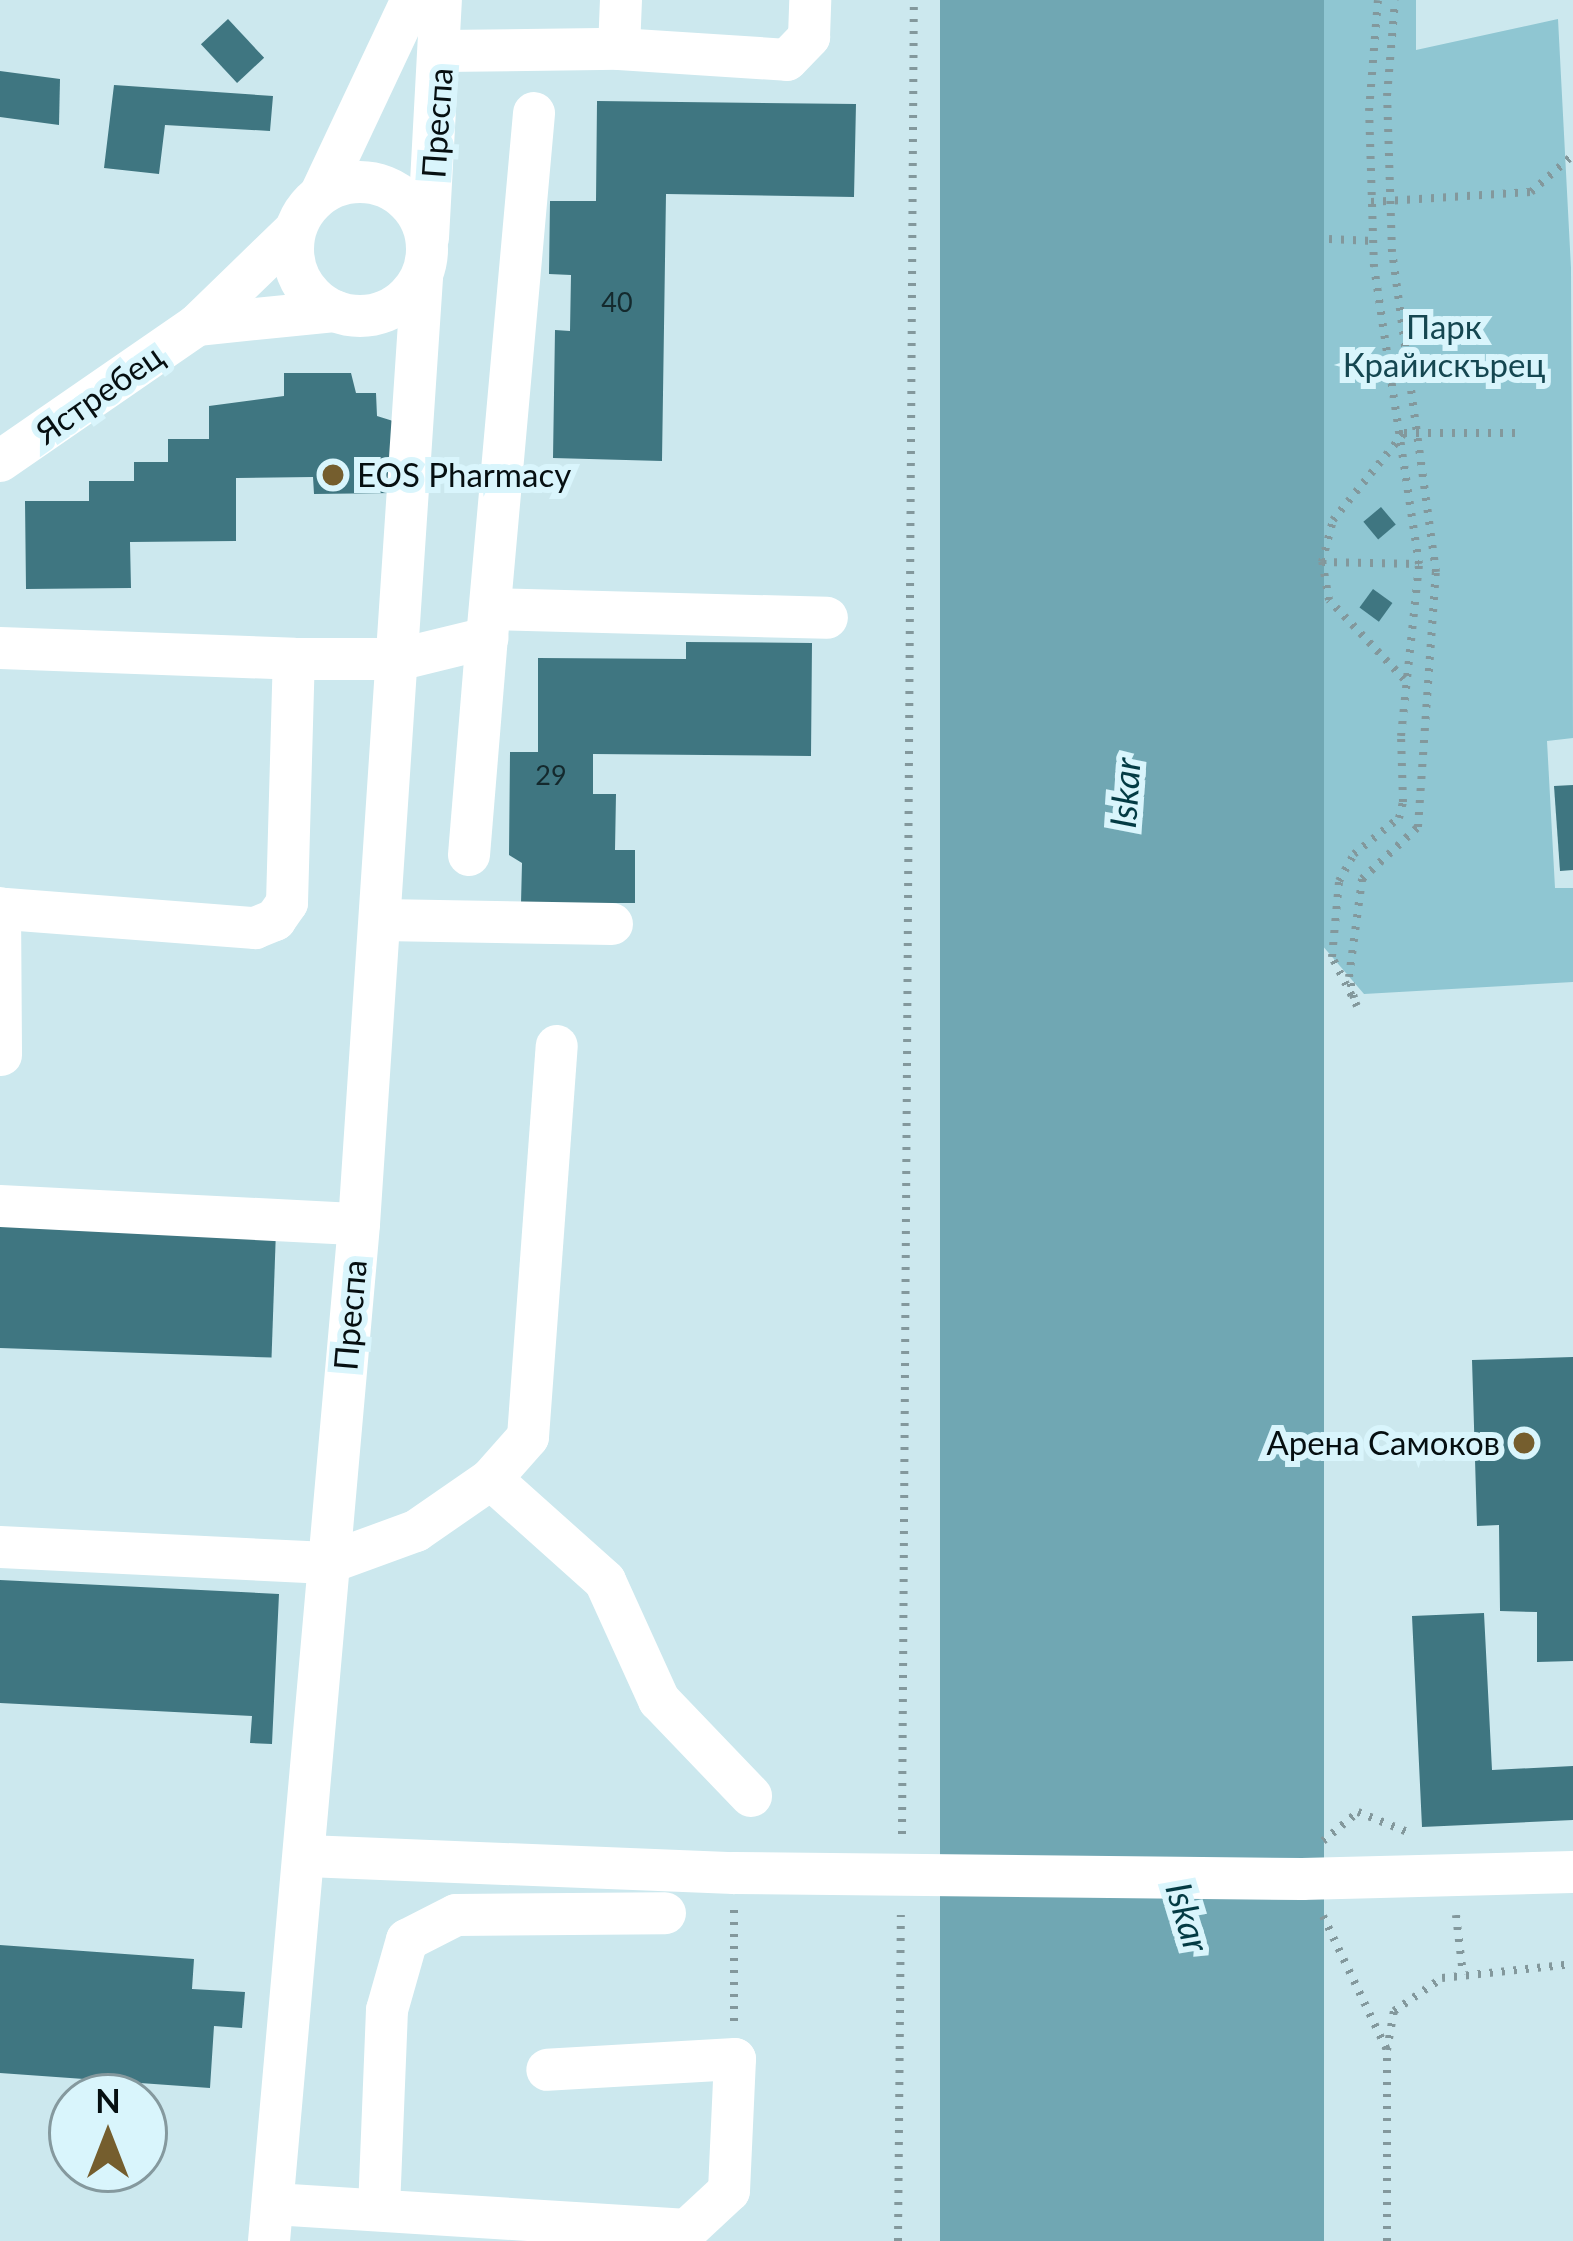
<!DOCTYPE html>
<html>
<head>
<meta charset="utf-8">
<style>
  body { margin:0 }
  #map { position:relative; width:1573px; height:2241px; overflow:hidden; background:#cce8ee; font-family:Lato,sans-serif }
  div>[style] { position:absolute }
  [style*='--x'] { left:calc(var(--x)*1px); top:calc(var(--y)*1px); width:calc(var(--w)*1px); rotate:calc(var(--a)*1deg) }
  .green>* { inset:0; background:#8fc6d2 }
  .water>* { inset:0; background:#70a7b3; transform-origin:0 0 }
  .building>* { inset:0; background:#3f7681; transform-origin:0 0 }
  .path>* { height:8px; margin-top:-4px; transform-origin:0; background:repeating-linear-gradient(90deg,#83989c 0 3px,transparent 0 12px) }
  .street>* { height:42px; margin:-21px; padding:0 21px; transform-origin:21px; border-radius:21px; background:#fff }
  .street>.ring { margin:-21px; padding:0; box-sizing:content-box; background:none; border:42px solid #fff; border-radius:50% }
  .dots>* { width:33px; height:33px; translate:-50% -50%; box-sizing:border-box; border:6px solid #d9f5fc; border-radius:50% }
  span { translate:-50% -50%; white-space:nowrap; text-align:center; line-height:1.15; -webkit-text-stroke:12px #d9f5fc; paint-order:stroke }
  .number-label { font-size:27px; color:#14292d }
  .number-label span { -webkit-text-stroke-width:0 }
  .street-label { font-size:33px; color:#060f11 }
  .park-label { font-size:33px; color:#154751 }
  .poi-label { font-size:33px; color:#060f11 }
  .left { translate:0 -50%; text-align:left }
  .right { translate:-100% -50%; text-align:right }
  .water-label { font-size:36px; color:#033b44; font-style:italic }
  .north { position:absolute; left:48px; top:2073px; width:120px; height:120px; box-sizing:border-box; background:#d9f5fc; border:3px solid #85999e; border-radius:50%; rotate:0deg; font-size:33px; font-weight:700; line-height:48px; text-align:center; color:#060f11 }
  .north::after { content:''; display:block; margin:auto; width:42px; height:54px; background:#755e2e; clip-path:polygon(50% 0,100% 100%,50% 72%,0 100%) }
</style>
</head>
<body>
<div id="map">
  <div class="green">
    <i style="clip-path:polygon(1324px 0,1416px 0,1416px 50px,1558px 19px,1571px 268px,1573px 738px,1547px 741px,1555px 888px,1573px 888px,1573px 982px,1364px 994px,1309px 930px)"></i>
  </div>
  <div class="water">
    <i style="left:940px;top:0;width:384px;height:2241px"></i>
  </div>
  <div class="building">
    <i style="left:228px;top:19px;width:53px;height:37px;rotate:47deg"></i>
    <i style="clip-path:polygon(0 71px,60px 79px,59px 125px,0 117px)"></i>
    <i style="clip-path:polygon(114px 85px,273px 96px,270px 131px,165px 125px,159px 174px,104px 168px)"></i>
    <i style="clip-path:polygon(597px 101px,856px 104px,854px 197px,666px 194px,662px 461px,553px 458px,555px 330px,570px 331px,571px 275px,549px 274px,550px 201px,596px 201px)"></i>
    <i style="clip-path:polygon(284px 373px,351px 373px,356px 393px,376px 393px,377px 416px,393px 421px,393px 493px,314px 494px,313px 477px,236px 478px,236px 541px,130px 542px,131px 588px,26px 589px,25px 501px,89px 501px,89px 481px,134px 481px,134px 462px,168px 462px,168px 439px,209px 439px,209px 406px,284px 396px)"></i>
    <i style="left:1381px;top:507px;width:23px;height:23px;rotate:50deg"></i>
    <i style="left:1373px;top:589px;width:24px;height:23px;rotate:36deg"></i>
    <i style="clip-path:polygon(686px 642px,812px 643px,811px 756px,593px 754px,593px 794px,616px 794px,615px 850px,635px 850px,635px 903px,521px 903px,522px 863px,509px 855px,510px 752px,538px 752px,538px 658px,686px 659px)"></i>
    <i style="clip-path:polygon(1573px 785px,1573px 870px,1560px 871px,1554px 786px)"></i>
    <i style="left:0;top:1225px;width:276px;height:123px;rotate:2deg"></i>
    <i style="clip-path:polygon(1573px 1357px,1573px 1661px,1537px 1662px,1537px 1612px,1500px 1611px,1499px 1525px,1477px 1526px,1472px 1360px)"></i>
    <i style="clip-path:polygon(0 1580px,279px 1594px,272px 1744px,250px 1743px,252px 1716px,0 1703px)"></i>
    <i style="clip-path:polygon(1484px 1613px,1492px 1770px,1573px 1766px,1573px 1820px,1422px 1827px,1412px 1616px)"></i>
    <i style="clip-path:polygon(0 1945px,194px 1959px,192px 1989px,245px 1992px,242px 2028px,214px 2026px,210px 2088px,0 2073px)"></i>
  </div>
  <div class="path">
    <i style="--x:1371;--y:202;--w:160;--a:-3.6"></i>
    <i style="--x:1531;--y:192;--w:56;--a:-41.4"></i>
    <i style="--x:1329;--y:239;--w:44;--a:2.6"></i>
    <i style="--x:1322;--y:562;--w:97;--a:1.2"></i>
    <i style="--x:1404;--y:679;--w:109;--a:-133.5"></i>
    <i style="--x:1329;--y:600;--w:39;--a:-100"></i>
    <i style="--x:1322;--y:562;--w:43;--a:-75.3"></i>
    <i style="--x:1333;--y:520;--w:112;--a:-50.8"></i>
    <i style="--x:1404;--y:433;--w:113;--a:0"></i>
    <i style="--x:1354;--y:998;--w:22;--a:-103"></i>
    <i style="--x:1349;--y:977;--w:99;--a:-82.4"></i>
    <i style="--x:1362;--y:879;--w:76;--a:-42.9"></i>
    <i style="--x:1418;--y:827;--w:256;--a:-86"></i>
    <i style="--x:1436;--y:572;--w:323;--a:-97.8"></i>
    <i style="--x:1392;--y:252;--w:156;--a:-91.8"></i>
    <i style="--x:1387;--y:96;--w:96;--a:-85.2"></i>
    <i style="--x:1357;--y:1006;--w:55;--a:-117"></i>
    <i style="--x:1332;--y:957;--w:76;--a:-84.7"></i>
    <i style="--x:1339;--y:881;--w:31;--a:-61"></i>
    <i style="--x:1354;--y:854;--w:58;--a:-38.7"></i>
    <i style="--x:1399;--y:818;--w:16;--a:-76"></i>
    <i style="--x:1403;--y:802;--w:66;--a:-91.7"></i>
    <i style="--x:1401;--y:736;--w:173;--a:-84"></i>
    <i style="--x:1419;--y:564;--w:300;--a:-98.6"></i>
    <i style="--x:1374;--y:267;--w:156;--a:-91.8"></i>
    <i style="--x:1369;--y:111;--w:111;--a:-85.4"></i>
    <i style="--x:902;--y:1834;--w:1834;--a:-89.63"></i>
    <i style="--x:1323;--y:1841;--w:45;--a:-39.6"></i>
    <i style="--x:1358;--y:1812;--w:56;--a:22"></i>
    <i style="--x:734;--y:1910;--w:111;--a:90"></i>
    <i style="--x:1456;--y:1915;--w:60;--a:83.3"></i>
    <i style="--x:1323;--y:1916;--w:148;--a:64.5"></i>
    <i style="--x:898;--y:2241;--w:326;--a:-89.5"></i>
    <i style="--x:1387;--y:2241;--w:191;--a:-90"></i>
    <i style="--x:1387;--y:2050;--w:40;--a:-80"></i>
    <i style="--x:1394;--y:2011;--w:58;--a:-34.5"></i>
    <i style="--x:1442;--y:1978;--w:132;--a:-6.1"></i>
  </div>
  <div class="street">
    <i style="--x:619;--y:49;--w:49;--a:-87.7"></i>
    <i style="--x:443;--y:51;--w:176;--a:-0.7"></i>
    <i style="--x:619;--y:49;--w:168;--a:3.7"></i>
    <i style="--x:787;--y:60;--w:32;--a:-46"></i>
    <i style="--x:809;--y:37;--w:37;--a:-88"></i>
    <i class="ring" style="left:293px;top:182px;width:92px;height:92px"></i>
    <i style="--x:321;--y:193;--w:213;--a:-64.8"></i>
    <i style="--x:428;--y:238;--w:238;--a:-86.9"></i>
    <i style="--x:197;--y:325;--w:138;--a:-5.8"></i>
    <i style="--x:0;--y:461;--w:239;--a:-34.6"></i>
    <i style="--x:197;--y:325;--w:135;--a:-44.1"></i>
    <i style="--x:490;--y:609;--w:337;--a:1.5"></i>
    <i style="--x:0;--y:648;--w:294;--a:2.1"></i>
    <i style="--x:469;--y:855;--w:218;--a:-85.3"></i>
    <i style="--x:0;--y:908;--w:147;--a:89.6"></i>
    <i style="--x:6;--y:909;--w:250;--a:4.4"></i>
    <i style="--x:255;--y:928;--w:22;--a:-22"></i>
    <i style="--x:275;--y:920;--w:21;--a:-55"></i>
    <i style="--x:287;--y:903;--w:244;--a:-88.4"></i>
    <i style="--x:294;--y:659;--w:107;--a:0"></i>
    <i style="--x:401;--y:659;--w:89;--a:-13.7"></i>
    <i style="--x:487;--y:638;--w:527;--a:-84.88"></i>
    <i style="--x:382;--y:920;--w:230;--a:1"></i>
    <i style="--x:0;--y:1206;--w:359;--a:2.9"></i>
    <i style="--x:491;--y:1479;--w:153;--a:41.8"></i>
    <i style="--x:605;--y:1581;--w:131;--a:65.6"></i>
    <i style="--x:659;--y:1700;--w:133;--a:46.2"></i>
    <i style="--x:0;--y:1547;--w:328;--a:2.8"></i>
    <i style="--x:328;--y:1563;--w:94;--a:-20"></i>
    <i style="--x:416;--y:1531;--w:91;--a:-34.7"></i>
    <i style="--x:491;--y:1479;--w:56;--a:-48.6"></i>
    <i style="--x:528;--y:1437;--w:392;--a:-85.8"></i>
    <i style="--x:307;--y:1856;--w:427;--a:2.3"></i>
    <i style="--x:734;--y:1873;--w:568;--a:0.61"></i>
    <i style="--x:1302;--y:1879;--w:271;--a:-1.5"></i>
    <i style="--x:274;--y:2204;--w:414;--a:3.6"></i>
    <i style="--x:687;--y:2230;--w:57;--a:-42.9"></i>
    <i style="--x:729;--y:2191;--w:132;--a:-87.4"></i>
    <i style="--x:735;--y:2059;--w:188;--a:176.7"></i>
    <i style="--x:379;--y:2209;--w:199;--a:-87.7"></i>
    <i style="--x:387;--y:2010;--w:73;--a:-74.1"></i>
    <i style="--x:407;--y:1940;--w:55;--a:-27"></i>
    <i style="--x:456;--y:1915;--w:209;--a:-0.5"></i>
    <i style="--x:269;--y:2241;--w:1021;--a:-84.94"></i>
    <i style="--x:359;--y:1224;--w:949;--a:-86.19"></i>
  </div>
  <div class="dots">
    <i style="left:333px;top:475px;background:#755e2e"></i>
    <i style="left:1524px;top:1443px;background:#755e2e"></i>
  </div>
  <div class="number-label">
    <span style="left:617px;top:302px">40</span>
    <span style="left:551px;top:775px">29</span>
  </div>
  <div class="street-label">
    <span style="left:437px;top:123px;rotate:-86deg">Преспа</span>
    <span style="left:99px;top:394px;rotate:-35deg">Ястребец</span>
    <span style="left:350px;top:1315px;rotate:-85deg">Преспа</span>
  </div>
  <div class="park-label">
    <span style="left:1444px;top:346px">Парк<br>Крайискърец</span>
  </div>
  <div class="poi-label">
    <span class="left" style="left:357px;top:475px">EOS Pharmacy</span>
    <span class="right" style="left:1500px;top:1443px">Арена Самоков</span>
  </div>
  <div class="water-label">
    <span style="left:1125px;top:793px;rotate:-86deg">Iskar</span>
    <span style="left:1188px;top:1917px;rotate:73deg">Iskar</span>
  </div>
  <div class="north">N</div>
</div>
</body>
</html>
